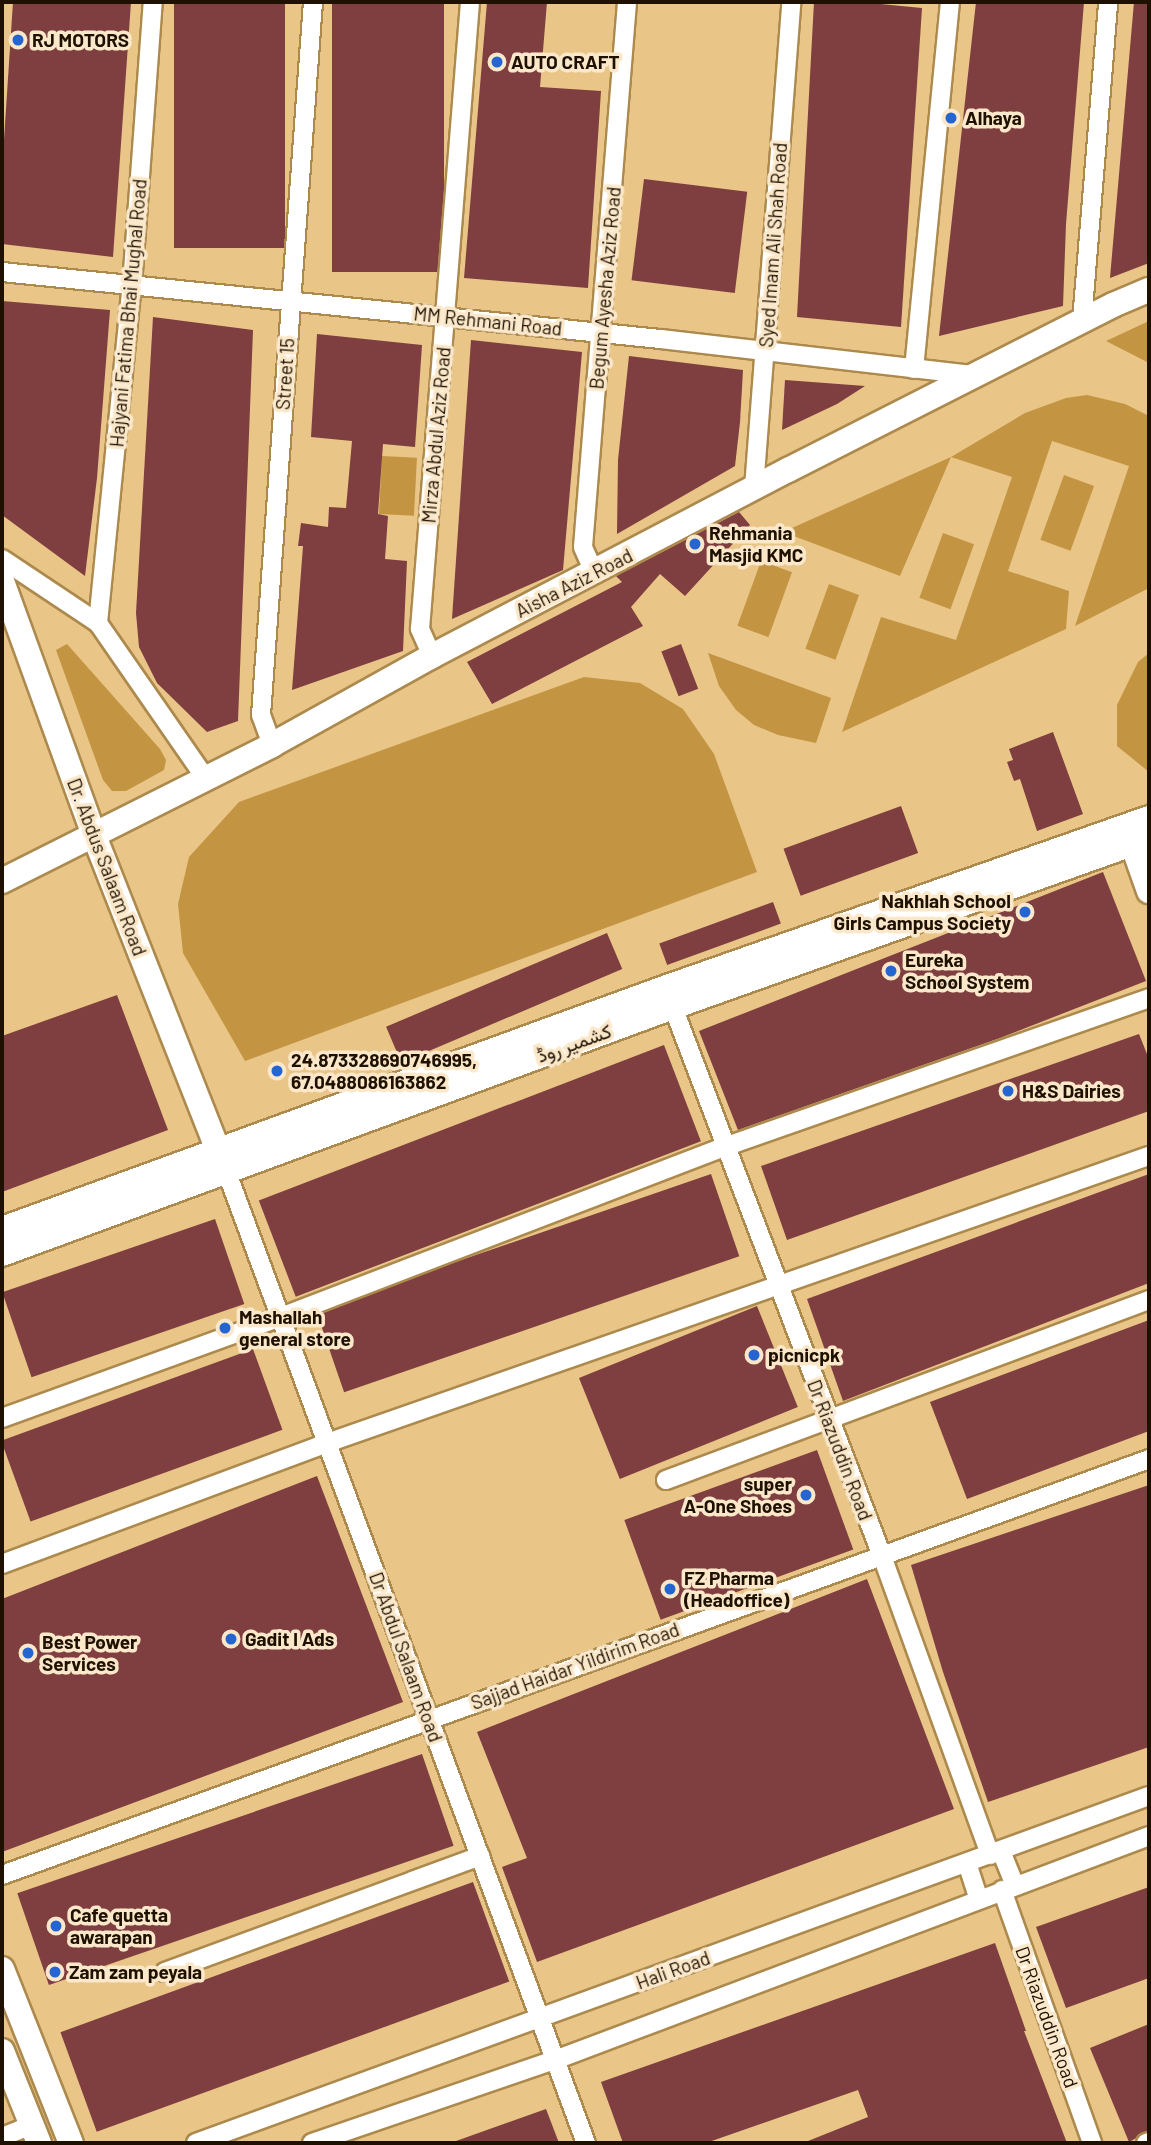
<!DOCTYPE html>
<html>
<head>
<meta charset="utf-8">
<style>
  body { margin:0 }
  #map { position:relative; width:1151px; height:2145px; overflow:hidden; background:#e9c587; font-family:Barlow,Vazirmatn,sans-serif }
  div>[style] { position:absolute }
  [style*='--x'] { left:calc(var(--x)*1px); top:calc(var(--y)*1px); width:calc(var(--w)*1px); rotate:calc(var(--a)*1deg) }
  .green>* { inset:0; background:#c39542; transform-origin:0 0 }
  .building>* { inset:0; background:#7f3e3f; transform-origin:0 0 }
  .roads { filter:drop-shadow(2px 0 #ac894d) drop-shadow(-2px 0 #ac894d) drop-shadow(0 2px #ac894d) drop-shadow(0 -2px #ac894d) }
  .street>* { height:18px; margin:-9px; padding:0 9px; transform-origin:9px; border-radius:9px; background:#fff }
  .secondary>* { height:24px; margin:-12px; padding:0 12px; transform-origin:12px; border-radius:12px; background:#fff }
  .dots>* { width:19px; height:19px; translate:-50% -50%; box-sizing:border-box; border:4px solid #fbe8ca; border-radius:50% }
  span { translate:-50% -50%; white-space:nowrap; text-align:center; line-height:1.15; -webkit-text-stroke:7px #fbe8ca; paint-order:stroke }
  .poi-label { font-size:19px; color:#1e1100; font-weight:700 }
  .left { translate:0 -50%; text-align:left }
  .right { translate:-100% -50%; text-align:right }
  .street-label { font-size:19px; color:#1e1100 }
  .frame { position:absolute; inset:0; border:4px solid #1e1100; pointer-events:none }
</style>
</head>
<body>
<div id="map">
  <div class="green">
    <i style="clip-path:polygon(1149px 321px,1149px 363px,1106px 341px)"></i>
    <i style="clip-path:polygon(1087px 395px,1125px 404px,1149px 416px,1149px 588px,1075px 626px,1129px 466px,1052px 441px,1008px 571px,1069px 591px,1066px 629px,842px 732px,881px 617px,956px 640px,1012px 477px,951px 457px,900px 576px,783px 532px,951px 457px,1025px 413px,1066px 398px)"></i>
    <i style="left:382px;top:456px;width:35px;height:58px;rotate:3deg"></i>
    <i style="left:1064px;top:475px;width:32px;height:69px;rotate:20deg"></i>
    <i style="left:943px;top:533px;width:33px;height:69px;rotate:20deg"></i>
    <i style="left:761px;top:561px;width:33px;height:69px;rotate:20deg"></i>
    <i style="left:829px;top:584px;width:32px;height:69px;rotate:20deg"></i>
    <i style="clip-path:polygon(67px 644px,160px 749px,166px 760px,164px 770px,126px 791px,112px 791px,103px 780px,56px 650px)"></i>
    <i style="clip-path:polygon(708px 653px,831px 698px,816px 743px,778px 735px,754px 725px,736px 710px,719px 686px)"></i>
    <i style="clip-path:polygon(1149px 653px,1149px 772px,1117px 746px,1117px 705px,1138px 662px)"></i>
    <i style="clip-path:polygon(584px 677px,640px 683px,683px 709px,714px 754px,757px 872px,245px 1061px,183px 953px,178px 904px,189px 857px,239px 802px)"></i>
  </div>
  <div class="building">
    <i style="clip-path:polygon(13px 2px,131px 2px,113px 257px,2px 244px,2px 170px)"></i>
    <i style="left:174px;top:2px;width:111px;height:246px"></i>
    <i style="left:332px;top:2px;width:112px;height:270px"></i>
    <i style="clip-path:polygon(487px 2px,547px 2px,540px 87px,601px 91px,588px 288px,464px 278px)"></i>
    <i style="clip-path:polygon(814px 2px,860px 2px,922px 8px,901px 327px,797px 317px)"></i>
    <i style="clip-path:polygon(976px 2px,1084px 2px,1066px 224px,1063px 306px,939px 336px)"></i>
    <i style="clip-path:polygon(1134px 2px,1149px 2px,1149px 263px,1110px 278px)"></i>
    <i style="left:644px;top:179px;width:104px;height:102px;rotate:7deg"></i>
    <i style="clip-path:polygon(2px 301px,110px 310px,97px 478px,85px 576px,2px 515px)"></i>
    <i style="clip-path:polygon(153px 317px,253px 330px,238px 721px,207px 732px,157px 683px,139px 647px,136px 613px)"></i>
    <i style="clip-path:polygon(317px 334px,422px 345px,415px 447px,383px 444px,378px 514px,388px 516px,385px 559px,407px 561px,403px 651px,292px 690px,303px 546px,298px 546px,301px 523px,328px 527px,329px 507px,346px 508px,352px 441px,311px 437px)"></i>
    <i style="clip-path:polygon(471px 340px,582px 352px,563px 570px,452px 619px)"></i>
    <i style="clip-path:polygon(629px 356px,743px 370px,740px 422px,735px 466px,617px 534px,618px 460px)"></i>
    <i style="clip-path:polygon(785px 380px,865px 386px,837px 404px,782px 430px)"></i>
    <i style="clip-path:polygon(739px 512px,750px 525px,685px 596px,660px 574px,631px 607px,643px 626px,492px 704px,467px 662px,622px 582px,616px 576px)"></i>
    <i style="left:681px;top:644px;width:48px;height:21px;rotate:69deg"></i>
    <i style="clip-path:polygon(1053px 732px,1083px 814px,1037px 831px,1020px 779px,1014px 781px,1007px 762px,1013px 760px,1009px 749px)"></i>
    <i style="left:901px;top:806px;width:50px;height:125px;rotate:70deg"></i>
    <i style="clip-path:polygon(1103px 872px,1146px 981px,1000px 1038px,738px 1130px,699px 1031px)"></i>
    <i style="left:773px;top:902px;width:23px;height:121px;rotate:70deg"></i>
    <i style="left:607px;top:933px;width:39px;height:240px;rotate:67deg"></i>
    <i style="clip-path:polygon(117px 995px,168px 1130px,2px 1192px,2px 1036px)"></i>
    <i style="clip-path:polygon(1139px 1034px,1149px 1059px,1149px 1111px,787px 1240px,761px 1166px)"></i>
    <i style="left:664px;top:1045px;width:103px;height:434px;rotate:69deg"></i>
    <i style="left:711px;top:1174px;width:87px;height:418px;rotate:71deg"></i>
    <i style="clip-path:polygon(1149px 1174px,1149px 1283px,843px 1401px,807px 1299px)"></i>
    <i style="left:215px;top:1219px;width:90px;height:225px;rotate:71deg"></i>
    <i style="left:757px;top:1306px;width:109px;height:192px;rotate:68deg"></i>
    <i style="clip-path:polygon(1149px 1320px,1149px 1431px,967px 1499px,930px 1402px)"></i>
    <i style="left:253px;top:1349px;width:86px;height:268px;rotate:70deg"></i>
    <i style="left:817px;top:1450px;width:106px;height:205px;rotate:70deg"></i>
    <i style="clip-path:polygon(317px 1476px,403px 1702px,2px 1852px,2px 1599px)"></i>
    <i style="clip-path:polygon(1149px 1485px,1149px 1747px,988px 1802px,943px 1672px,911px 1565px)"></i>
    <i style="clip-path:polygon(867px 1579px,954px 1809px,537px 1962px,502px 1867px,527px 1858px,477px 1732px)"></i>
    <i style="left:422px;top:1754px;width:97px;height:428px;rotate:71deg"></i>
    <i style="left:473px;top:1882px;width:106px;height:439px;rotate:70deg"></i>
    <i style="clip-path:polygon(1149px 1887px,1149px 1978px,1066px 2008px,1036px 1927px)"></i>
    <i style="clip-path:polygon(995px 1943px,1026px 2031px,1024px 2031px,1067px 2143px,803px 2143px,868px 2117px,858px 2090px,706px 2143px,623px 2143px,601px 2082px)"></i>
    <i style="clip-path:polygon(1149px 2024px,1149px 2131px,1129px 2142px,1090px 2048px)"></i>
    <i style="clip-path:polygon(546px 2109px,559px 2143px,456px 2143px,456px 2141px)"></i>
  </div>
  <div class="roads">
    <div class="street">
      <i style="--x:2;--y:272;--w:662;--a:5.81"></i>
      <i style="--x:661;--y:339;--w:315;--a:6.6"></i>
      <i style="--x:1082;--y:321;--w:320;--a:-85.3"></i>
      <i style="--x:914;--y:369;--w:369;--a:-84.4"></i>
      <i style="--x:754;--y:488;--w:487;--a:-85.6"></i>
      <i style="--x:2;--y:559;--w:115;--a:33.7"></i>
      <i style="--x:98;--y:623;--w:190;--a:55.3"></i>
      <i style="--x:594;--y:572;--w:27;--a:-114"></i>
      <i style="--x:583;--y:547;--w:547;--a:-85.38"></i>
      <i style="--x:98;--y:623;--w:340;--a:-84.3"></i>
      <i style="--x:132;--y:285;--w:284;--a:-85.8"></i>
      <i style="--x:432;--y:656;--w:30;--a:-114"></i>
      <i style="--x:420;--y:629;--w:629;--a:-85.44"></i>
      <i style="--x:272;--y:745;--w:32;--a:-110"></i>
      <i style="--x:261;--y:715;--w:715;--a:-85.83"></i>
      <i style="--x:673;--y:1007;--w:587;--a:69.16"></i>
      <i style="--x:882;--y:1556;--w:318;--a:70.1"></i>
      <i style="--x:226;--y:1170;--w:1037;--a:69.7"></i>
      <i style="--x:2;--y:1418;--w:297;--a:-19.9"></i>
      <i style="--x:281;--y:1317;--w:478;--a:-21"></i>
      <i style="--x:727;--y:1146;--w:447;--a:-19.3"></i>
      <i style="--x:666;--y:1480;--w:515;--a:-20.44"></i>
      <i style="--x:2;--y:1564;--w:347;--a:-20.4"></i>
      <i style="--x:327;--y:1443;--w:871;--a:-19.25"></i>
      <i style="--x:1001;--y:1851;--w:38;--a:68"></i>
      <i style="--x:967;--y:1863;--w:38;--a:72"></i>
      <i style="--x:2;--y:1875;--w:1220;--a:-19.93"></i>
      <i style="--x:1002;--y:1890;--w:269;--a:70.4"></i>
      <i style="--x:165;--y:1972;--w:336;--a:-20.2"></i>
      <i style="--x:2;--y:2137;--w:32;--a:-22"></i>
      <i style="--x:196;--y:2143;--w:1014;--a:-20.01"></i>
      <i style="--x:312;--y:2143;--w:257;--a:-18.9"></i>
      <i style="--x:555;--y:2060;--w:635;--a:-20.66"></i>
      <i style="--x:1146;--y:2143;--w:3;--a:-18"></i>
    </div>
    <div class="secondary">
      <i style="--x:2;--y:581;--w:268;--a:70.1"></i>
      <i style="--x:93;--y:833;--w:341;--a:68.5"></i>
      <i style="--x:1127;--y:829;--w:66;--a:70.5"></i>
      <i style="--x:2;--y:881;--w:302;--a:-26.7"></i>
      <i style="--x:272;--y:745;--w:183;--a:-29.1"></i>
      <i style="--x:432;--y:656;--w:402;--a:-27.6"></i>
      <i style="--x:788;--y:470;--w:364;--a:-26.9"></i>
      <i style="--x:1113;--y:305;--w:39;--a:-23"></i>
      <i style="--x:2;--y:1229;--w:708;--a:-20"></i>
      <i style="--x:667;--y:987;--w:511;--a:-19.32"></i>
      <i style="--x:2;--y:1254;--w:715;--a:-20.21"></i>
      <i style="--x:673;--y:1007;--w:505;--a:-19.55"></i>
      <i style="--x:2;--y:1969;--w:187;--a:68.4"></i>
      <i style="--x:2;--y:2051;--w:99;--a:68.1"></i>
    </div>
  </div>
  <div class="dots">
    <i style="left:18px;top:40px;background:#2465d1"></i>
    <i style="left:497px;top:62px;background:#2465d1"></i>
    <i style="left:951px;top:118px;background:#2465d1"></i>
    <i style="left:695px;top:544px;background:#2465d1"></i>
    <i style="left:1025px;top:912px;background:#2465d1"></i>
    <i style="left:891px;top:971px;background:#2465d1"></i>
    <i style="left:277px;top:1071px;background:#2465d1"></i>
    <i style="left:1008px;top:1091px;background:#2465d1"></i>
    <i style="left:225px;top:1328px;background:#2465d1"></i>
    <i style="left:754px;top:1355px;background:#2465d1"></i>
    <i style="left:806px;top:1495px;background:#2465d1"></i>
    <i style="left:670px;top:1589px;background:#2465d1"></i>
    <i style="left:231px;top:1639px;background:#2465d1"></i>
    <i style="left:28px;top:1653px;background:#2465d1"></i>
    <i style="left:56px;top:1926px;background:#2465d1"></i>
    <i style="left:55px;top:1972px;background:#2465d1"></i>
  </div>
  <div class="poi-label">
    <span class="left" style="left:32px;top:40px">RJ MOTORS</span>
    <span class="left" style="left:511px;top:62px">AUTO CRAFT</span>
    <span class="left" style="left:965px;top:118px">Alhaya</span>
    <span class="left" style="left:709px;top:544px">Rehmania<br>Masjid KMC</span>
    <span class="right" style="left:1011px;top:912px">Nakhlah School<br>Girls Campus Society</span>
    <span class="left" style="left:905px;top:971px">Eureka<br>School System</span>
    <span class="left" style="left:291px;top:1071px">24.873328690746995,<br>67.0488086163862</span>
    <span class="left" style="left:1022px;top:1091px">H&amp;S Dairies</span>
    <span class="left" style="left:239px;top:1328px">Mashallah<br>general store</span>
    <span class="left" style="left:768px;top:1355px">picnicpk</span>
    <span class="right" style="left:792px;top:1495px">super<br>A-One Shoes</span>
    <span class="left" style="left:684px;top:1589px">FZ Pharma<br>(Headoffice)</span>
    <span class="left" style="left:245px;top:1639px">Gadit l Ads</span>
    <span class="left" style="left:42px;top:1653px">Best Power<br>Services</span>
    <span class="left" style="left:70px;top:1926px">Cafe quetta<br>awarapan</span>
    <span class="left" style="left:69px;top:1972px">Zam zam peyala</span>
  </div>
  <div class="street-label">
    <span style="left:773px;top:245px;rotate:-86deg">Syed Imam Ali Shah Road</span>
    <span style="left:605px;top:288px;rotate:-85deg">Begum Ayesha Aziz Road</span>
    <span style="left:128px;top:313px;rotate:-85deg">Hajyani Fatima Bhai Mughal Road</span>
    <span style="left:488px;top:321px;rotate:6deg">MM Rehmani Road</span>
    <span style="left:285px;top:374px;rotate:-86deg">Street 15</span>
    <span style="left:436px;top:435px;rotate:-85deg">Mirza Abdul Aziz Road</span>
    <span style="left:574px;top:583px;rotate:-27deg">Aisha Aziz Road</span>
    <span style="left:107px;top:867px;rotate:69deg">Dr. Abdus Salaam Road</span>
    <span style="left:574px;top:1043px;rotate:-20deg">کشمیر روڈ</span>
    <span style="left:840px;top:1450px;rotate:69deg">Dr Riazuddin Road</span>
    <span style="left:406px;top:1657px;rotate:70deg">Dr Abdul Salaam Road</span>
    <span style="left:575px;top:1666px;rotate:-20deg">Sajjad Haidar Yildirim Road</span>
    <span style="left:673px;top:1970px;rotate:-20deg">Hali Road</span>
    <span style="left:1047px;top:2017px;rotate:70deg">Dr Riazuddin Road</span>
  </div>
  <div class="frame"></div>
</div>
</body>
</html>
